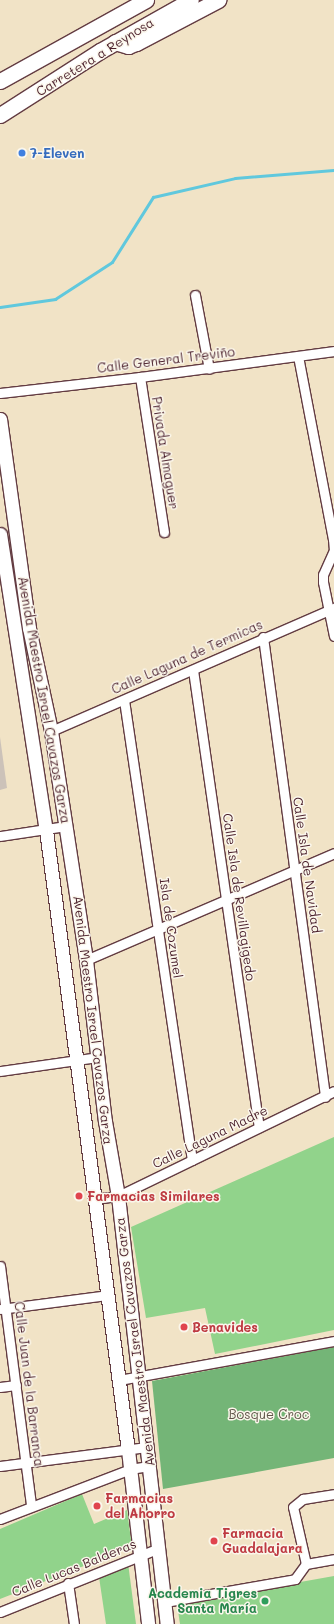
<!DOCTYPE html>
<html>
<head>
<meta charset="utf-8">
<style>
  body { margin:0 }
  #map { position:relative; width:334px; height:1624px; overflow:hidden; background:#f1e3c6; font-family:Mali,sans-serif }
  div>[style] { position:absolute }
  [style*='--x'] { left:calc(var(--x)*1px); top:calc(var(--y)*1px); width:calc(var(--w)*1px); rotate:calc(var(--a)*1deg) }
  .industrial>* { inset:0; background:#ccc2b9 }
  .green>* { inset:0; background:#91d38b }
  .forest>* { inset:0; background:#74b577 }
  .stream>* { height:3px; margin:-1.5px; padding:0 1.5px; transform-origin:1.5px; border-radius:1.5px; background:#60c8dd }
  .roads { filter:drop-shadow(1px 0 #633c42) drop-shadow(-1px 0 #633c42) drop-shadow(0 1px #633c42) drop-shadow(0 -1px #633c42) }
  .minor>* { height:9px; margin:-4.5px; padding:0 4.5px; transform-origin:4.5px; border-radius:4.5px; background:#fff }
  .secondary>* { height:13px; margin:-6.5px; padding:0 6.5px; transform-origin:6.5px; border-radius:6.5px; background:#fff }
  .primary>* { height:15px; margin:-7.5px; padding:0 7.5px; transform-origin:7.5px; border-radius:7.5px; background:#fff }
  .dots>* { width:11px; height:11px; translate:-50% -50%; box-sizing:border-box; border:2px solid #fbf7ec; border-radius:50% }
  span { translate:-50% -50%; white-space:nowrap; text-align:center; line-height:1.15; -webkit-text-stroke:3px #fbf7ec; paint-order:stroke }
  .street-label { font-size:13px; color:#4a1f2b }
  .shop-label { font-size:13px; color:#366cbe; font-weight:700 }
  .left { translate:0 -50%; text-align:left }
  .health-label { font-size:13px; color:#be3a42; font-weight:700 }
  .park-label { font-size:13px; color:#5f5548 }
  .leisure-label { font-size:13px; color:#27864d; font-weight:700 }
  .right { translate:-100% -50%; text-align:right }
</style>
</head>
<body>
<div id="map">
  <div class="industrial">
    <i style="clip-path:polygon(0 737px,7px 788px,0 790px)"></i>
  </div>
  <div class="green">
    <i style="clip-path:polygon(334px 1137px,334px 1330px,215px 1354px,205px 1308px,146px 1318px,131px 1227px)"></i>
    <i style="clip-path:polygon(82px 1494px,94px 1524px,127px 1510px,132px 1547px,0 1599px,0 1529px)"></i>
    <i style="clip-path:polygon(128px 1563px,136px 1624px,106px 1624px,99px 1577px)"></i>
    <i style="clip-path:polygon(334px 1576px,334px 1624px,180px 1624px,177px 1604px)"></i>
  </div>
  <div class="forest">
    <i style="clip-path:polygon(334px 1347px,334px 1458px,163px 1489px,152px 1381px)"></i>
  </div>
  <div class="stream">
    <i style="--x:0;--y:307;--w:56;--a:-8.3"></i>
    <i style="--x:55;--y:299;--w:68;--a:-33"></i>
    <i style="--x:112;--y:262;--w:77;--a:-57.8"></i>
    <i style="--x:153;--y:197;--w:84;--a:-13"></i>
    <i style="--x:235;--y:178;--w:99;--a:-4.6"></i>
  </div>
  <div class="roads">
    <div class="minor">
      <i style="--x:195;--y:295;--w:75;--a:79.3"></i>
      <i style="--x:298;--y:356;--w:186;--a:79.2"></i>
      <i style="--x:333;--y:539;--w:11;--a:85"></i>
      <i style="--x:334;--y:550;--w:27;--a:114"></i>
      <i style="--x:323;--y:575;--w:7;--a:90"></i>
      <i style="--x:323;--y:582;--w:55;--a:78.5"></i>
      <i style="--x:140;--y:377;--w:157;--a:81.2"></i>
      <i style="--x:0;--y:393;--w:141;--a:-6.5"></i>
      <i style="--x:140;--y:377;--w:196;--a:-7.6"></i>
      <i style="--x:263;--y:637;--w:464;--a:82.3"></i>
      <i style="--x:193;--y:670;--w:462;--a:81.8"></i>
      <i style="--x:124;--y:700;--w:465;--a:81.6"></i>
      <i style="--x:51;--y:731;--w:309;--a:-23.5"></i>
      <i style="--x:0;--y:836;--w:67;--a:-8.6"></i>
      <i style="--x:86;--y:960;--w:270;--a:-23.3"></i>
      <i style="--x:0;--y:1071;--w:99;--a:-8.1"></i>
      <i style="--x:94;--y:1199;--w:24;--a:-7"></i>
      <i style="--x:118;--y:1196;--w:240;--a:-25.9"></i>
      <i style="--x:0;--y:1266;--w:242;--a:82.6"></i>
      <i style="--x:0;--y:1309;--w:109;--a:-7.4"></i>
      <i style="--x:119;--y:1380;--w:219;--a:-10.3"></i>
      <i style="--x:0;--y:1387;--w:16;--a:-7"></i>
      <i style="--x:0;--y:1466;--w:148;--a:-7.4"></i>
      <i style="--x:0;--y:1519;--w:139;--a:-21"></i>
      <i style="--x:130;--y:1469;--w:19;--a:-9"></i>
      <i style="--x:306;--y:1564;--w:28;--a:-10"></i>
      <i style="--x:68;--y:1583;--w:41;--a:81.7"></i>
      <i style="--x:165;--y:1602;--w:132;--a:-10"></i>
      <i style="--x:295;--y:1579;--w:19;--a:-54"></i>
      <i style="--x:306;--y:1564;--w:58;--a:-102.8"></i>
      <i style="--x:293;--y:1507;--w:13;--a:-39"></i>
      <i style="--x:303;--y:1499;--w:31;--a:-9"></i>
      <i style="--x:0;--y:1612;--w:171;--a:-21.9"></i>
    </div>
    <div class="secondary">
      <i style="--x:0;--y:419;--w:211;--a:82.1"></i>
      <i style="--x:29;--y:628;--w:105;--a:77.9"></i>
      <i style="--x:51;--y:731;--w:232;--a:81.3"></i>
      <i style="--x:86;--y:960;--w:162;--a:83.3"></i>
      <i style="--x:105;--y:1121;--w:76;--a:80.2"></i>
      <i style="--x:118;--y:1196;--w:431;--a:83.5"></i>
      <i style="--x:0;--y:534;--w:300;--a:81.2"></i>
      <i style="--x:46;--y:830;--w:625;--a:82.47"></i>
      <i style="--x:128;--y:1450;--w:175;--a:83.4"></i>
    </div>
    <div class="primary">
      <i style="--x:115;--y:42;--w:14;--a:17"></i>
      <i style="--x:128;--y:46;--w:9;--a:-21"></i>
      <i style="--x:136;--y:43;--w:93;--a:-27.7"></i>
      <i style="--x:0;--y:81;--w:167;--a:-29"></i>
      <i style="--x:0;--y:115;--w:119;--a:-32.6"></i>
      <i style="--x:100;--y:51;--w:104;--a:-29.3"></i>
    </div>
  </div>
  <div class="dots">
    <i style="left:22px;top:153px;background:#3f7fe0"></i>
    <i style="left:79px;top:1196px;background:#e0444e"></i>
    <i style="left:184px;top:1327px;background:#e0444e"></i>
    <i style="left:97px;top:1506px;background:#e0444e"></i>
    <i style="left:214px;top:1541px;background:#e0444e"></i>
    <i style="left:265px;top:1601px;background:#2e9e5b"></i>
  </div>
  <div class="street-label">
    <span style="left:95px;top:57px;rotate:-32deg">Carretera a Reynosa</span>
    <span style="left:166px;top:360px;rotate:-7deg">Calle General Treviño</span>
    <span style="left:165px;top:453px;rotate:81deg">Privada Almaguer</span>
    <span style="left:187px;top:657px;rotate:-24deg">Calle Laguna de Termicas</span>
    <span style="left:44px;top:700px;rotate:80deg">Avenida Maestro Israel Cavazos Garza</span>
    <span style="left:307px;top:865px;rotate:82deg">Calle Isla de Navidad</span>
    <span style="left:239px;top:897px;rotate:82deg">Calle Isla de Revillagigedo</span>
    <span style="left:171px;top:928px;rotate:82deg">Isla de Cozumel</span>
    <span style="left:93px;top:1020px;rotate:83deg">Avenida Maestro Israel Cavazos Garza</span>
    <span style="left:210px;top:1137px;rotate:-26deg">Calle Laguna Madre</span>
    <span style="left:135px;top:1342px;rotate:-97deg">Avenida Maestro Israel Cavazos Garza</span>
    <span style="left:29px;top:1384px;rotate:83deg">Calle Juan de la Barranca</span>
    <span style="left:74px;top:1568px;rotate:-22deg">Calle Lucas Balderas</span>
  </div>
  <div class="shop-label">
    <span class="left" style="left:30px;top:153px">7-Eleven</span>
  </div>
  <div class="health-label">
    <span class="left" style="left:87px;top:1196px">Farmacias Similares</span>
    <span class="left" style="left:192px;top:1327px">Benavides</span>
    <span class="left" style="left:105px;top:1506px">Farmacias<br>del Ahorro</span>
    <span class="left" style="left:222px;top:1541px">Farmacia<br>Guadalajara</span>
  </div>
  <div class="park-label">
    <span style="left:269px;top:1414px">Bosque Croc</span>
  </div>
  <div class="leisure-label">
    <span class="right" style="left:257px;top:1601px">Academia Tigres<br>Santa María</span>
  </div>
</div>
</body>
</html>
